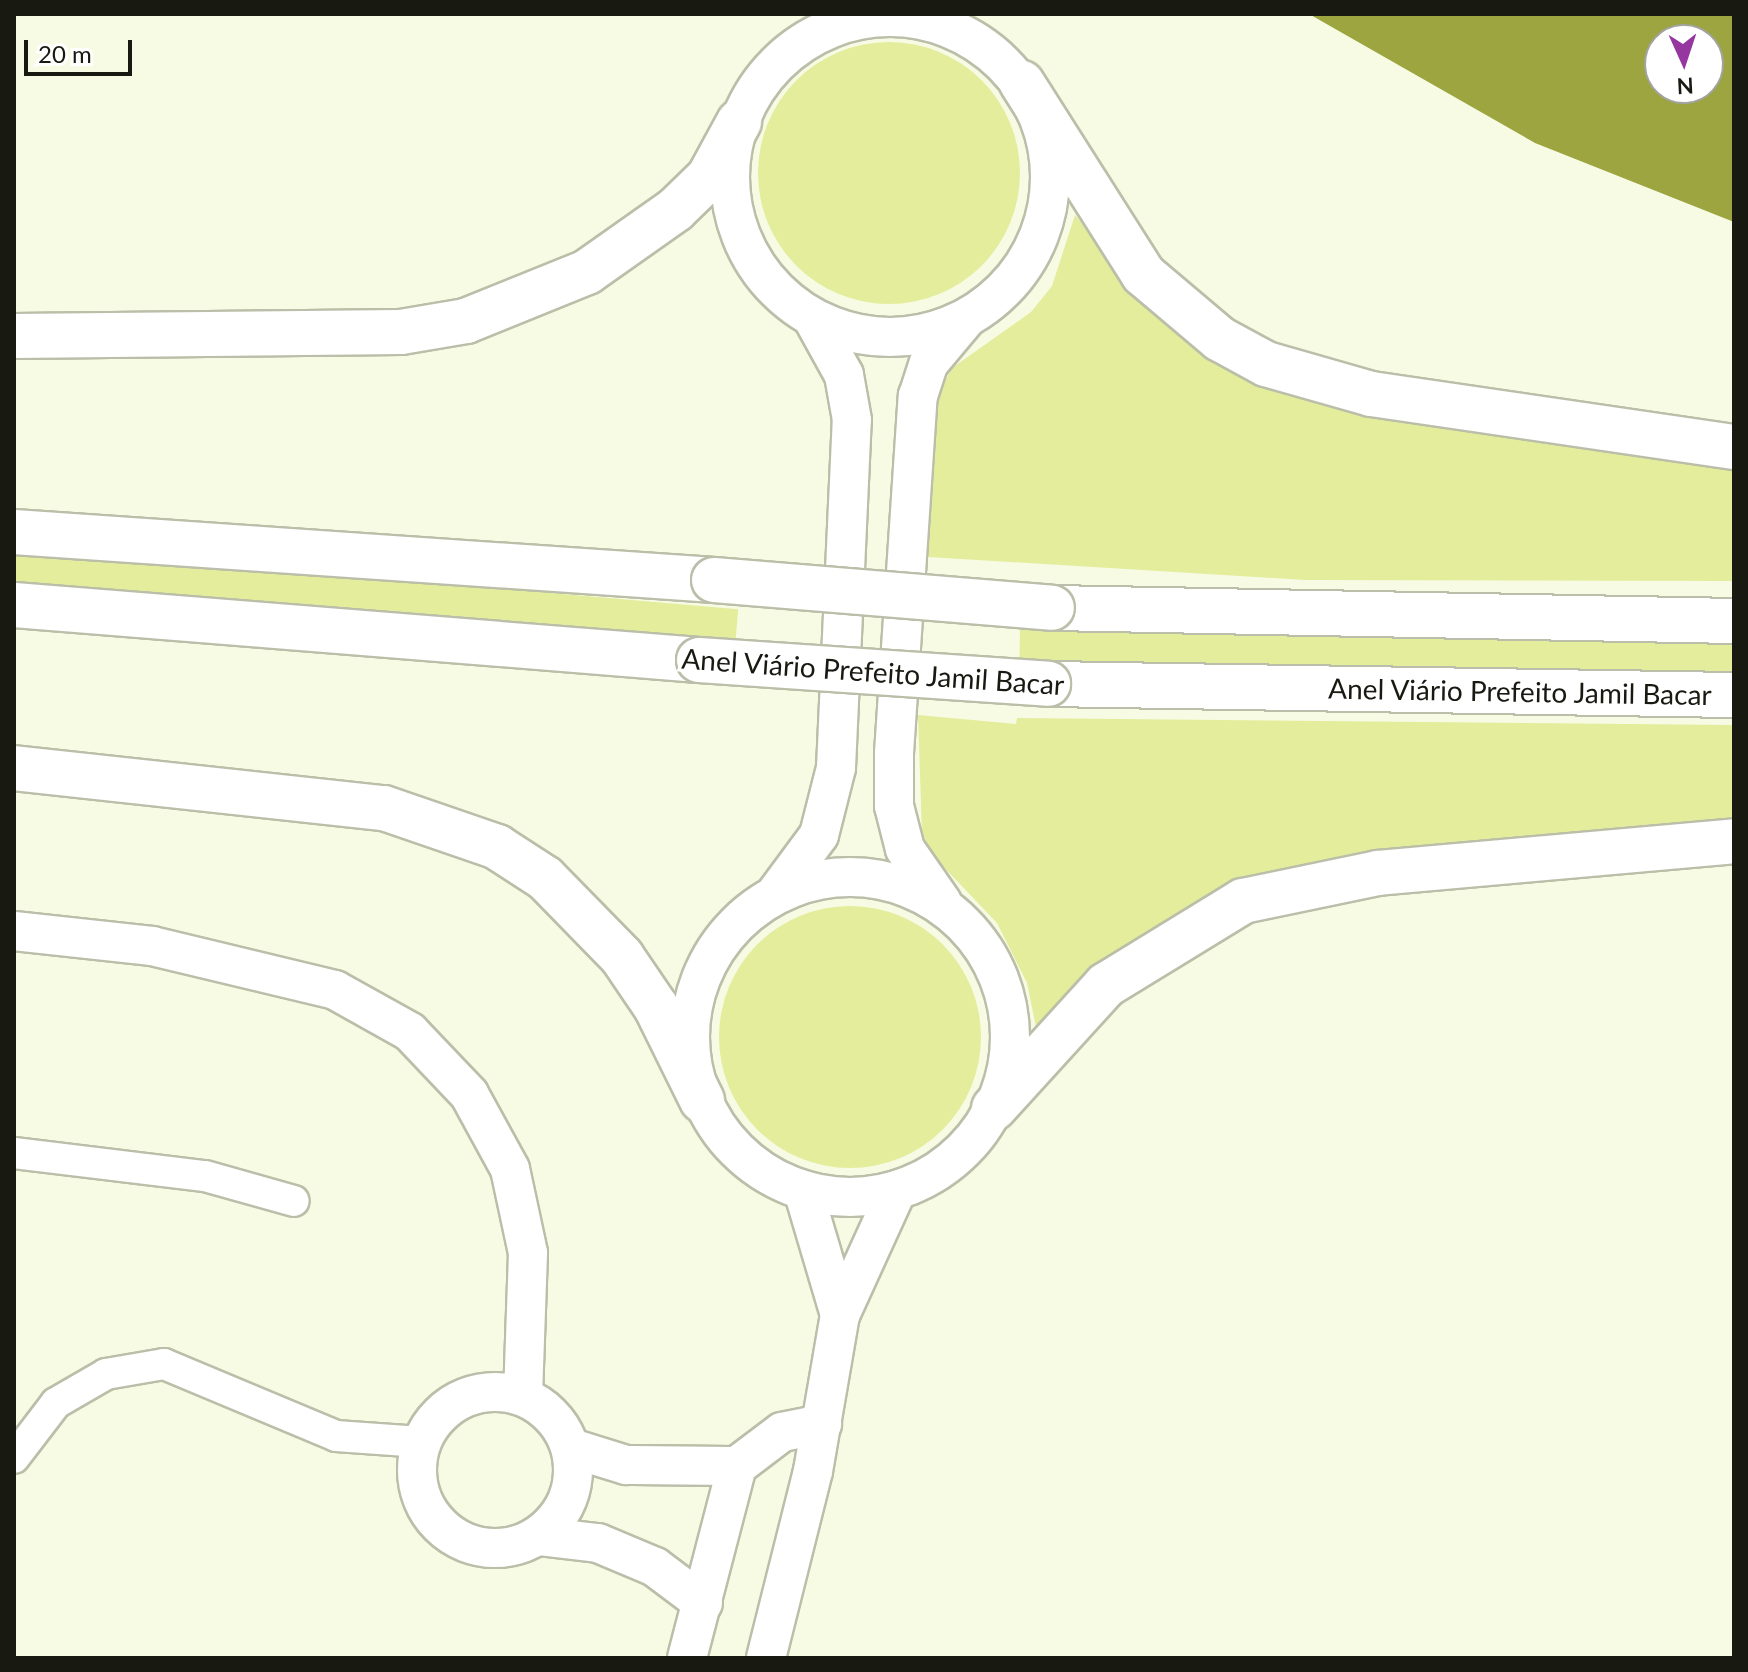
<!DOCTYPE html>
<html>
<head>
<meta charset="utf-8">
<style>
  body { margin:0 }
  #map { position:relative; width:1748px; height:1672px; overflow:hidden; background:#f8fbe4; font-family:Lato,sans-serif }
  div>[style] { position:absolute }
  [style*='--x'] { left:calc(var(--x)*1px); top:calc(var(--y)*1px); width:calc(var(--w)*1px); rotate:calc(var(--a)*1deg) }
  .green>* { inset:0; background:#e3ed9c; transform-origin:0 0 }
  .round { border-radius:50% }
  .water>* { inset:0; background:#9ca53f }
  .roads { filter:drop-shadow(2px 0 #bbbea8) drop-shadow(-2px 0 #bbbea8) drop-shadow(0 2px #bbbea8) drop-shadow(0 -2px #bbbea8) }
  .minor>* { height:30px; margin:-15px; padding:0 15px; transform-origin:15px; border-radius:15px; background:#fff }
  .tertiary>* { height:38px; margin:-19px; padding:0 19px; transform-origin:19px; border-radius:19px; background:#fff }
  .tertiary>.ring { margin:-19px; padding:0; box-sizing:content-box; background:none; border:38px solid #fff; border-radius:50% }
  .motorway>* { height:44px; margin:-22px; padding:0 22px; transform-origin:22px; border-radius:22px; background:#fff }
  .bridges { filter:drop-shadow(2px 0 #bbbea8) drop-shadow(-2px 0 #bbbea8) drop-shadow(0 2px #bbbea8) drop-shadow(0 -2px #bbbea8) }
  .motorway-bridge>* { height:44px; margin:-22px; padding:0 22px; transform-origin:22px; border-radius:22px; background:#fff }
  span { translate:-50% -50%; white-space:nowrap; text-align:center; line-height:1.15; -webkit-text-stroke:6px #fff; paint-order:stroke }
  .street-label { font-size:28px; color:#181911 }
  .frame { position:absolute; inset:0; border:16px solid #181911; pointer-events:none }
  .north { position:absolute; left:1644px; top:24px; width:80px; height:80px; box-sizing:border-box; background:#fff; border:2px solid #a3a3a0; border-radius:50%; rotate:177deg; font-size:22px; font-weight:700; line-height:32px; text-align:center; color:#181911 }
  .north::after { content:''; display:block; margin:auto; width:28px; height:36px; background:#9637a0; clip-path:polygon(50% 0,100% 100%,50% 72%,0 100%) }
  .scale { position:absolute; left:24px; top:40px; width:108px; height:36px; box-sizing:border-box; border:4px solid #181911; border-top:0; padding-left:10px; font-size:24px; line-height:28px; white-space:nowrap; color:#181911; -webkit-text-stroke:6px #fff; paint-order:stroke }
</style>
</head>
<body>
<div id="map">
  <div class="green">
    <i class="round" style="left:758px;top:42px;width:262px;height:262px"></i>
    <i style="clip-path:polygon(1075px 215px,1163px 319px,1734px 464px,1734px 581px,1305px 580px,928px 557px,939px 392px,952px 368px,1031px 312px,1052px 286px)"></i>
    <i style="left:14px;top:546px;width:727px;height:36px;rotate:5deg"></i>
    <i style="left:1020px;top:629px;width:714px;height:32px;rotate:1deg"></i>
    <i style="clip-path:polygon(918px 715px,1016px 724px,1017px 718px,1734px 725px,1734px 823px,1226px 889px,1175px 915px,1036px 1027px,1027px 983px,997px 923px,935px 858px,922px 833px)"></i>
    <i class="round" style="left:719px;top:906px;width:262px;height:262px"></i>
  </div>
  <div class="water">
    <i style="clip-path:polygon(evenodd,1309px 14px,1734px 14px,1734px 222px,1535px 143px,1309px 14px,1660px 40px,1708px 40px,1708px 88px,1660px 88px,1660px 40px)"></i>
  </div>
  <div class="roads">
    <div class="minor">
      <i style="--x:14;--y:1153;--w:192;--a:6.9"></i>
      <i style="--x:205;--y:1176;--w:92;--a:15.7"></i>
      <i style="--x:14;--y:1458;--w:69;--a:-52.6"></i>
      <i style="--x:56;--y:1403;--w:58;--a:-30.1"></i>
      <i style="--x:106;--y:1374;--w:59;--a:-9.8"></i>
      <i style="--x:164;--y:1364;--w:186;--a:22.7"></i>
      <i style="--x:336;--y:1436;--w:85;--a:4"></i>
    </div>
    <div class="tertiary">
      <i class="ring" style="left:730px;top:17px;width:282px;height:282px"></i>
      <i class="ring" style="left:690px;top:877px;width:282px;height:282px"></i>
      <i style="--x:776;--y:893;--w:72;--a:-53.4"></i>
      <i style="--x:819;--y:835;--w:69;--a:-75.8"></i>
      <i style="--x:836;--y:768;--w:348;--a:-87.4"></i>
      <i style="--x:852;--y:420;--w:46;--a:-100.1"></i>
      <i style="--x:844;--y:375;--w:66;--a:-118.9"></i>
      <i style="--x:942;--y:902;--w:65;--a:-124.9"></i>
      <i style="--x:905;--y:849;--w:44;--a:-104.3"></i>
      <i style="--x:894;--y:806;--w:53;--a:-90"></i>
      <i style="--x:894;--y:753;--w:358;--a:-86.2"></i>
      <i style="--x:918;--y:396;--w:35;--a:-72"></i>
      <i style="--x:929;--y:363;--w:56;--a:-50.1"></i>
      <i style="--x:14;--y:931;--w:139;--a:6.2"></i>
      <i style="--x:152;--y:946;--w:188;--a:13.5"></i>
      <i style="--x:335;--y:990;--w:86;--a:29.2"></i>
      <i style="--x:410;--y:1032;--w:86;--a:46.4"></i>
      <i style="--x:469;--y:1094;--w:85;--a:61.3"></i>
      <i style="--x:510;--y:1169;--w:86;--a:77.9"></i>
      <i style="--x:528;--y:1253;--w:143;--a:92"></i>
      <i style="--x:803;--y:1190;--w:130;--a:73.5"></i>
      <i class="ring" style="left:417px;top:1392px;width:118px;height:118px"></i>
      <i style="--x:571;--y:1448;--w:58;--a:17.2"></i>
      <i style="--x:626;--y:1465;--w:111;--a:0.5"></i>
      <i style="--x:538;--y:1536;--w:60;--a:6.7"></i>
      <i style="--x:598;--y:1543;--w:62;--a:22.8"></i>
      <i style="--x:655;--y:1567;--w:60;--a:36.9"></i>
      <i style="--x:687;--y:1658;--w:198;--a:-75.4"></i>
      <i style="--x:737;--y:1466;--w:56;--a:-37.1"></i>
      <i style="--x:782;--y:1432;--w:41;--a:-11.3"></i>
      <i style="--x:766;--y:1658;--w:193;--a:-75.9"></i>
      <i style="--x:813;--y:1471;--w:158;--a:-80.2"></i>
      <i style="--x:840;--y:1315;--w:137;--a:-65.5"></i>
    </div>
    <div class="motorway">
      <i style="--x:1022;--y:83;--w:226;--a:57.6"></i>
      <i style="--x:1143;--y:274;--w:101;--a:40.2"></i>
      <i style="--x:1220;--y:339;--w:52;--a:28.5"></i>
      <i style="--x:1266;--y:364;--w:109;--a:15.9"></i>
      <i style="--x:1371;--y:394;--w:367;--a:8.3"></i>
      <i style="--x:14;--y:336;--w:387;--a:-0.6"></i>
      <i style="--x:401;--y:332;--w:66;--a:-9.6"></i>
      <i style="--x:466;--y:321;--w:131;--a:-22"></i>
      <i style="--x:587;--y:272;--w:108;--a:-35.2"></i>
      <i style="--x:675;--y:210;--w:47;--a:-44.1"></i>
      <i style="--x:709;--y:177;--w:63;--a:-61.4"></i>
      <i style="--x:14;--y:532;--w:702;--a:3.92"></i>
      <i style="--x:14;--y:605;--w:687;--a:4.59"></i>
      <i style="--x:1052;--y:608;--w:682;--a:1.09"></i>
      <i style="--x:1048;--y:684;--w:686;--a:0.92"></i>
      <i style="--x:14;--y:768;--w:372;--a:6.2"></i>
      <i style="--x:384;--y:808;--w:120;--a:19"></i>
      <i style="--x:497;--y:847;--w:57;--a:32.9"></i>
      <i style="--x:545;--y:878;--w:110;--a:45.7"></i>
      <i style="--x:622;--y:957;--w:60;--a:55.8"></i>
      <i style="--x:656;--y:1007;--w:104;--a:63.7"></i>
      <i style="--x:994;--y:1108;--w:166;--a:-47.7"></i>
      <i style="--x:1106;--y:985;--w:161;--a:-31.5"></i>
      <i style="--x:1243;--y:901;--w:138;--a:-11.7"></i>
      <i style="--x:1378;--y:873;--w:357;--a:-5.1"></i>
    </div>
  </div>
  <div class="bridges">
    <div class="motorway-bridge">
      <i style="--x:714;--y:580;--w:339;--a:4.7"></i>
      <i style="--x:699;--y:660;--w:350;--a:3.9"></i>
    </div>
  </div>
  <div class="street-label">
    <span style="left:873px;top:671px;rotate:4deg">Anel Viário Prefeito Jamil Bacar</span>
    <span style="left:1520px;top:691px;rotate:1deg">Anel Viário Prefeito Jamil Bacar</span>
  </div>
  <div class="frame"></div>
  <div class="north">N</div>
  <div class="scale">20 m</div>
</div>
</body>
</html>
